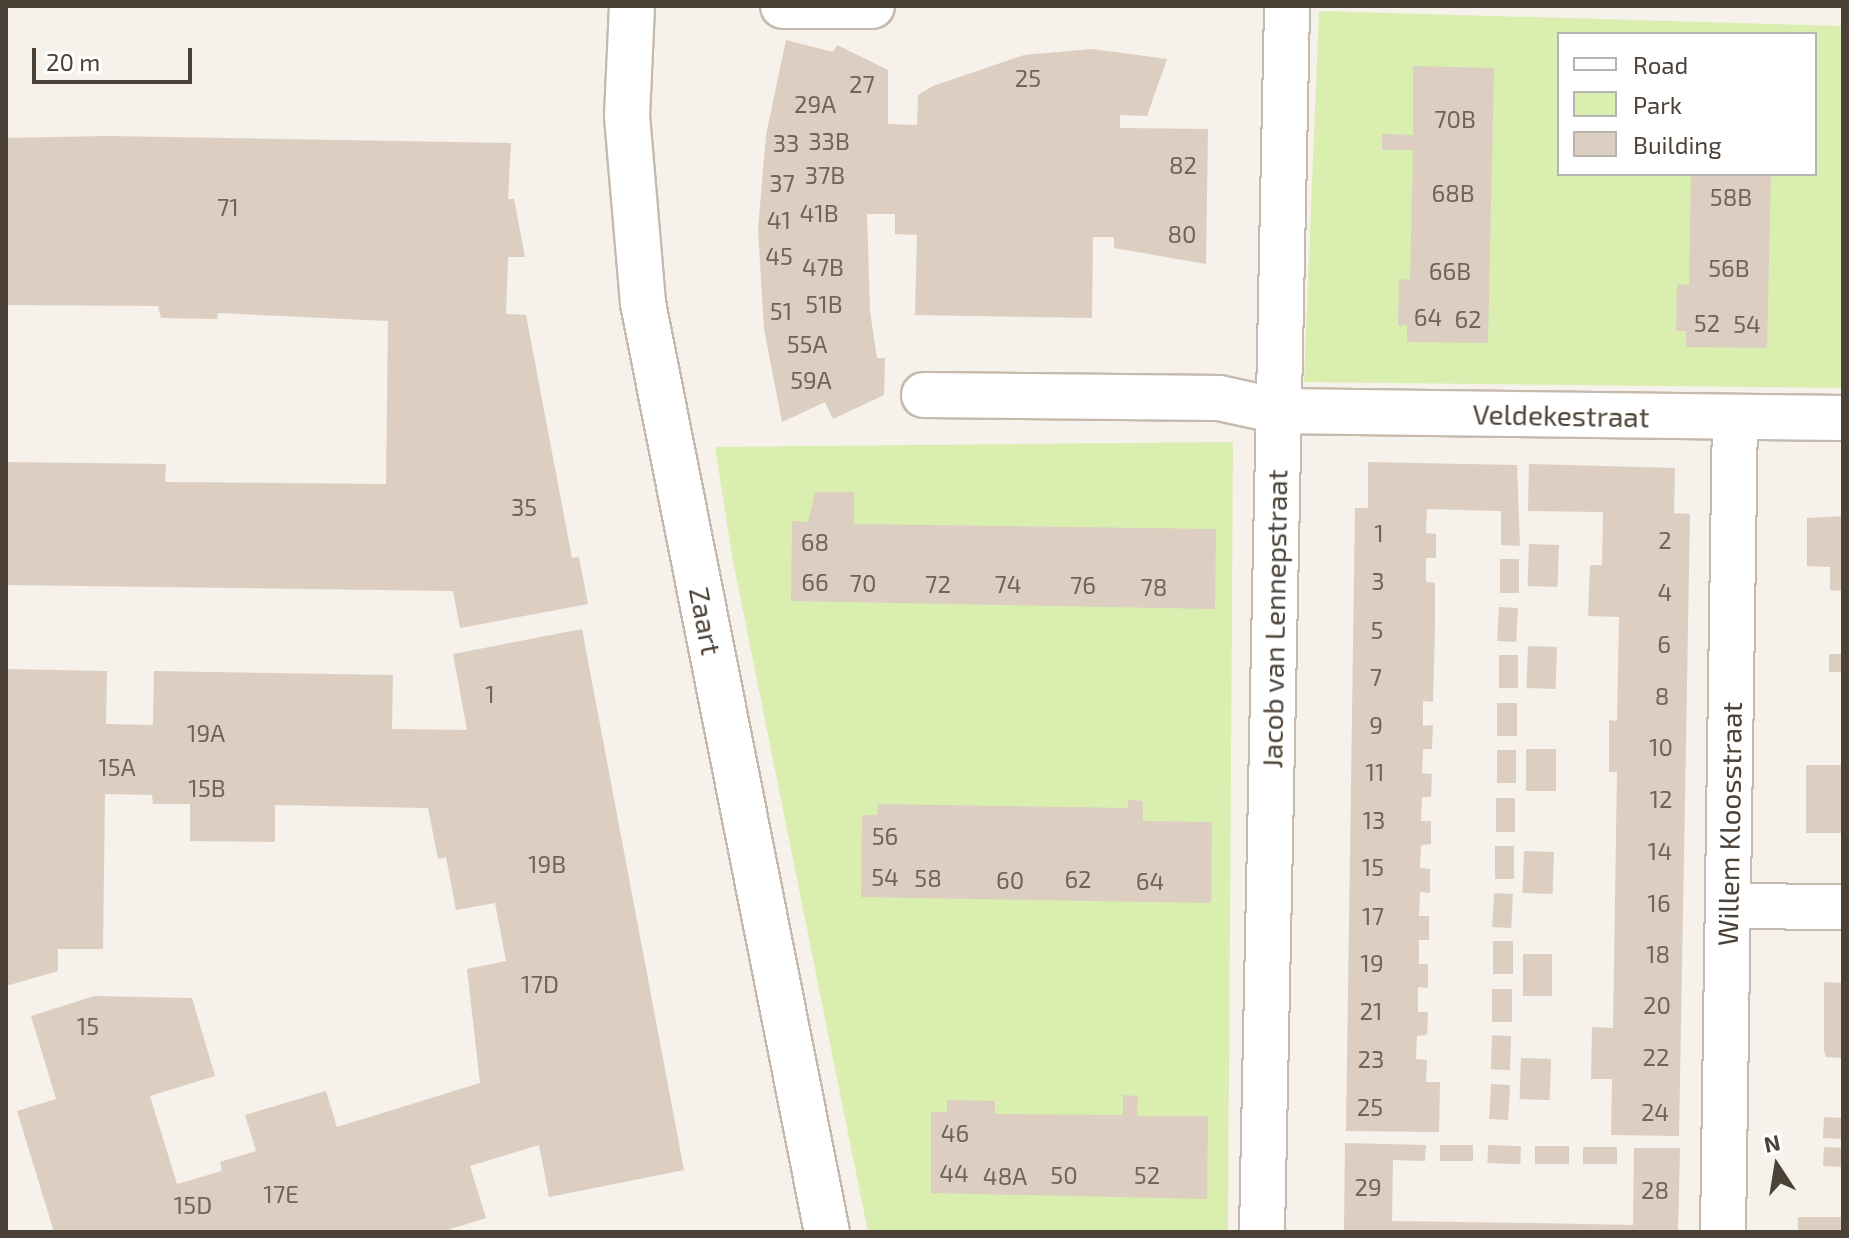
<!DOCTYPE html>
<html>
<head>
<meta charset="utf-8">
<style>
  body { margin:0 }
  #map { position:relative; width:1849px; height:1238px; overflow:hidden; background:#f6f1ea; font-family:"Exo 2",sans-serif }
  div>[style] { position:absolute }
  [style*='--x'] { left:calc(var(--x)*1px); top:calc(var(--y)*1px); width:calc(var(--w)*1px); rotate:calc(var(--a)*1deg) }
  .green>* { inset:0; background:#d9eeaf }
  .building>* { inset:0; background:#dccec1; transform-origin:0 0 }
  .roads { filter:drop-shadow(2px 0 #c6baae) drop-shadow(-2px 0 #c6baae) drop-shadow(0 2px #c6baae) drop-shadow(0 -2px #c6baae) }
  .minor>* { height:44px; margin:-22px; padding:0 22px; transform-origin:22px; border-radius:22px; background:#fff }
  span { translate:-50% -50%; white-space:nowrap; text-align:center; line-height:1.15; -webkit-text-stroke:6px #fff; paint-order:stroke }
  .number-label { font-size:24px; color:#6f645a }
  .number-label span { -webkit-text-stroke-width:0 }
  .street-label { font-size:28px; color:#4b4137 }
  .frame { position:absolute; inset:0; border:8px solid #4b4137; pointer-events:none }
  .legend { position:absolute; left:1557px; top:32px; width:260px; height:144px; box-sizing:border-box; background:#fff; border:2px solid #b7b3af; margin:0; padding:10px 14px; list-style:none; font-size:24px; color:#4b4137 }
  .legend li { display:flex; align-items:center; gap:16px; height:40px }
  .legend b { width:40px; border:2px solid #b7b3af }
  .north { position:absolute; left:1737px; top:1126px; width:80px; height:80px; -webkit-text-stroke:6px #fff; paint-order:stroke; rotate:348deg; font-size:22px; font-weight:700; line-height:32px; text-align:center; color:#4b4137 }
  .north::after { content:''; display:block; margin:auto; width:28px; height:36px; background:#4b4137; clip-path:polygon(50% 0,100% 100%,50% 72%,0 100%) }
  .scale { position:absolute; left:32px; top:48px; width:160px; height:36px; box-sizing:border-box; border:4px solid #4b4137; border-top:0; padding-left:10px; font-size:24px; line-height:28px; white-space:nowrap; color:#4b4137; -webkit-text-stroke:6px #fff; paint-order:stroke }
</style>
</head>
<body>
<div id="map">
  <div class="green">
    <i style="clip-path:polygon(evenodd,1319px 11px,1843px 26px,1843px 388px,1304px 382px,1319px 11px,1559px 34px,1815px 34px,1815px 174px,1559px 174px,1559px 34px)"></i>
    <i style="clip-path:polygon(1233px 442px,1228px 1232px,868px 1232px,733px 561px,715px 447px)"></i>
  </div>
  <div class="building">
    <i style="clip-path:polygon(786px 40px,833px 52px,837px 45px,888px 70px,888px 124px,917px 125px,918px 95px,933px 86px,1024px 55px,1092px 49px,1167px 59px,1147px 116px,1120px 115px,1120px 128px,1208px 129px,1206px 264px,1114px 248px,1114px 237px,1093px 237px,1092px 318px,915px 315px,917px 235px,895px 234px,895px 214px,867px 214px,870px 311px,877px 358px,885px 358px,884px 395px,833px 419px,825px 402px,782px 422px,764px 329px,758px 229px,766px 135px)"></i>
    <i style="clip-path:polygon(1413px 66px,1494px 68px,1488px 343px,1407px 342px,1407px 325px,1398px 326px,1399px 279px,1410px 280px,1413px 150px,1382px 150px,1382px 134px,1413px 135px)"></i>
    <i style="clip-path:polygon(107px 136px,511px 143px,508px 199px,514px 199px,525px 257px,508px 257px,506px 314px,526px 315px,572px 558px,579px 557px,588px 604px,460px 628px,453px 591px,6px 585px,6px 462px,166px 464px,165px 482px,386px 484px,388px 321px,218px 313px,217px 319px,161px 318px,158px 306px,6px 305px,6px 138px)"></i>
    <i style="clip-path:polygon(1691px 174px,1771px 174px,1767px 348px,1686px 347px,1686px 331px,1676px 331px,1677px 284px,1689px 285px)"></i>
    <i style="clip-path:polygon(1368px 462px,1517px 465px,1520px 546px,1501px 545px,1501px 511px,1427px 509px,1426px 533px,1436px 534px,1436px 558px,1426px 558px,1426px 582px,1435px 583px,1435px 630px,1433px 702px,1423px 701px,1423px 726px,1433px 725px,1432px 749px,1423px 749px,1422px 773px,1432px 774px,1431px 797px,1422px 797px,1421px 821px,1431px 821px,1431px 844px,1421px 845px,1420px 868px,1430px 869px,1430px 893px,1420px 892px,1419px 916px,1429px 916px,1429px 940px,1419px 940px,1419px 964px,1428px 964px,1428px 988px,1418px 987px,1418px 1012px,1428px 1012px,1427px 1035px,1417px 1036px,1416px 1059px,1427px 1060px,1426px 1082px,1440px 1082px,1439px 1132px,1346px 1131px,1355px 508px,1368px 508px)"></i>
    <i style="clip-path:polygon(1529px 464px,1675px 468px,1674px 513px,1690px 514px,1679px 1136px,1611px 1135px,1612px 1079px,1591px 1079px,1592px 1027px,1613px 1028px,1617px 772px,1609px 772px,1609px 720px,1617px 721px,1619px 617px,1588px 616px,1590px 565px,1602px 565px,1603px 512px,1528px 511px)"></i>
    <i style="clip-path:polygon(815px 492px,854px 492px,854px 524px,1216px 529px,1215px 609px,791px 601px,792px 521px,808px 522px)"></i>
    <i style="clip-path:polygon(1843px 516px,1843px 591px,1830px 590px,1830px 567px,1807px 566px,1807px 518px)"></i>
    <i style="left:1529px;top:544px;width:30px;height:42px;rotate:2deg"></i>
    <i style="left:1500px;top:559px;width:19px;height:34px"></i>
    <i style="left:1499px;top:607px;width:19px;height:34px;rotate:3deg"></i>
    <i style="clip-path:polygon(582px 629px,684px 1170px,549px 1197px,539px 1145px,470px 1166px,486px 1218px,441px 1232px,54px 1232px,17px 1111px,56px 1099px,31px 1016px,94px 996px,192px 998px,215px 1076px,150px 1096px,177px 1184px,222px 1171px,220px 1162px,256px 1151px,245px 1115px,326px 1091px,337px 1127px,480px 1083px,467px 969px,506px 961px,495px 903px,456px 910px,446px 857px,438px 859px,428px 808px,275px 805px,275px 842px,190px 841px,190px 804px,153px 804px,152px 795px,105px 794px,103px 949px,58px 949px,58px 971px,6px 986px,6px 669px,107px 671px,106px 724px,153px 725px,154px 671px,393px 675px,392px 729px,467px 730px,453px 654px)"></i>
    <i style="left:1528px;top:646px;width:29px;height:42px;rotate:2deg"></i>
    <i style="left:1829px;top:654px;width:14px;height:18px"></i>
    <i style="left:1499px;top:655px;width:19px;height:33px"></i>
    <i style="left:1497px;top:703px;width:20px;height:33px"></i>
    <i style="left:1526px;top:749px;width:30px;height:42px"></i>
    <i style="left:1497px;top:750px;width:19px;height:33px"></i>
    <i style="left:1806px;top:765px;width:37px;height:68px"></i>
    <i style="left:1496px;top:798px;width:19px;height:34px"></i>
    <i style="clip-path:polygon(1128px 800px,1143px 801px,1143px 821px,1212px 822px,1211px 903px,861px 897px,862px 815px,877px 815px,878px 804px,1128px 808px)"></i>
    <i style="left:1495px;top:846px;width:19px;height:33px"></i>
    <i style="left:1524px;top:851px;width:30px;height:42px;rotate:2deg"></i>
    <i style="left:1494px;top:893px;width:19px;height:34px;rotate:3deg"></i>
    <i style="left:1493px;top:941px;width:20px;height:33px"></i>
    <i style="left:1523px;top:954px;width:29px;height:42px"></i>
    <i style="clip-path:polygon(1824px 982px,1843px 983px,1843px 1058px,1826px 1057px,1824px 1051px)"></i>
    <i style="left:1492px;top:989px;width:20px;height:33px"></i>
    <i style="left:1511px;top:1036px;width:34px;height:19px;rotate:92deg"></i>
    <i style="left:1521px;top:1058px;width:30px;height:41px;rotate:2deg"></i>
    <i style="left:1491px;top:1084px;width:19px;height:35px;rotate:3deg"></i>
    <i style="clip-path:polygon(1123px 1095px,1138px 1096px,1137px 1116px,1208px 1116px,1207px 1199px,931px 1193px,931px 1112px,947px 1112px,947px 1100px,995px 1101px,995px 1114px,1123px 1115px)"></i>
    <i style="left:1824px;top:1117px;width:19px;height:21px;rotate:3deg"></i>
    <i style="clip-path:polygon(1345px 1143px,1426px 1145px,1425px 1161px,1393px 1160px,1392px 1221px,1534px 1223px,1633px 1225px,1634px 1148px,1680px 1148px,1678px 1232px,1344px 1232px)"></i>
    <i style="left:1440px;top:1145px;width:33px;height:16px"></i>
    <i style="left:1488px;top:1145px;width:33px;height:18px;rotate:2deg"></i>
    <i style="left:1535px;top:1146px;width:34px;height:18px"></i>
    <i style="left:1583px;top:1147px;width:34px;height:17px"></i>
    <i style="left:1824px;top:1147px;width:19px;height:19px;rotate:3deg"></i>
    <i style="left:1798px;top:1217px;width:45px;height:15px"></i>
  </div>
  <div class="roads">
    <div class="minor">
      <i style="--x:632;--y:6;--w:110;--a:92.6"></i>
      <i style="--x:627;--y:116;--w:188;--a:85.1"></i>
      <i style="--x:643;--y:303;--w:947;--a:78.8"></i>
      <i style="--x:783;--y:6;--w:89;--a:0"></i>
      <i style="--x:924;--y:395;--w:295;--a:0.6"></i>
      <i style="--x:1219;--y:398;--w:61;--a:12.2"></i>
      <i style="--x:1279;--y:411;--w:564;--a:0.71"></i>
      <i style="--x:1728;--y:906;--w:115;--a:0.5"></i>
      <i style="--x:1262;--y:1232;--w:1226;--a:-88.83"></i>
      <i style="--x:1723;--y:1232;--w:815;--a:-89.16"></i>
    </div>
  </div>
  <div class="number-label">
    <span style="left:1028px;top:78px">25</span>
    <span style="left:862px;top:84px">27</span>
    <span style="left:815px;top:104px">29A</span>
    <span style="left:1455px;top:119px">70B</span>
    <span style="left:829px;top:141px">33B</span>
    <span style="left:786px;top:143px">33</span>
    <span style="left:1183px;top:165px">82</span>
    <span style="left:825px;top:175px">37B</span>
    <span style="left:782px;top:183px">37</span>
    <span style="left:1453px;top:193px">68B</span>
    <span style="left:1731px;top:197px">58B</span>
    <span style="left:228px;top:207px">71</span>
    <span style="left:819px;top:213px">41B</span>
    <span style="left:779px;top:220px">41</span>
    <span style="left:1182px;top:234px">80</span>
    <span style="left:779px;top:256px">45</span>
    <span style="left:823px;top:267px">47B</span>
    <span style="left:1729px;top:268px">56B</span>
    <span style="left:1450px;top:271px">66B</span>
    <span style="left:824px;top:304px">51B</span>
    <span style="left:781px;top:311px">51</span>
    <span style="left:1428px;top:317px">64</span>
    <span style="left:1468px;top:319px">62</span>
    <span style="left:1707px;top:323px">52</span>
    <span style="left:1747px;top:324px">54</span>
    <span style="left:807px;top:344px">55A</span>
    <span style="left:811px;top:380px">59A</span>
    <span style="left:524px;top:507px">35</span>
    <span style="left:1379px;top:533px">1</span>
    <span style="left:1665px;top:540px">2</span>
    <span style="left:815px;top:542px">68</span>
    <span style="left:1378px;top:581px">3</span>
    <span style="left:815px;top:582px">66</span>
    <span style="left:863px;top:583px">70</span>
    <span style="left:938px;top:584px">72</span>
    <span style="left:1008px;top:584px">74</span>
    <span style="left:1083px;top:585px">76</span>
    <span style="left:1154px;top:587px">78</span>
    <span style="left:1665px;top:592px">4</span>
    <span style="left:1377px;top:630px">5</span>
    <span style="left:1664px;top:644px">6</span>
    <span style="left:1376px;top:677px">7</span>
    <span style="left:490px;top:694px">1</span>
    <span style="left:1662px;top:696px">8</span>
    <span style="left:1376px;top:725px">9</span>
    <span style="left:206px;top:733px">19A</span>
    <span style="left:1661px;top:747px">10</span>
    <span style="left:117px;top:767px">15A</span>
    <span style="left:1375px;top:772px">11</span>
    <span style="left:207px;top:788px">15B</span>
    <span style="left:1661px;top:799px">12</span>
    <span style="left:1374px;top:820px">13</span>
    <span style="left:885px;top:836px">56</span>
    <span style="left:1660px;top:851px">14</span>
    <span style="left:547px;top:864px">19B</span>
    <span style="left:1373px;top:867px">15</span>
    <span style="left:885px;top:877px">54</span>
    <span style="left:928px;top:878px">58</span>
    <span style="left:1078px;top:879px">62</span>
    <span style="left:1010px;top:880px">60</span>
    <span style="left:1150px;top:881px">64</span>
    <span style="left:1659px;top:903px">16</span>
    <span style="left:1373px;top:916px">17</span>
    <span style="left:1658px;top:954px">18</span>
    <span style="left:1372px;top:963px">19</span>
    <span style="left:540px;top:984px">17D</span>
    <span style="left:1657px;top:1005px">20</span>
    <span style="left:1371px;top:1011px">21</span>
    <span style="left:88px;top:1026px">15</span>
    <span style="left:1656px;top:1057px">22</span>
    <span style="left:1371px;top:1059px">23</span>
    <span style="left:1370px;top:1107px">25</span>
    <span style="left:1655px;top:1112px">24</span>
    <span style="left:955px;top:1133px">46</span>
    <span style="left:954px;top:1173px">44</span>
    <span style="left:1064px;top:1175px">50</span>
    <span style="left:1147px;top:1175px">52</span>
    <span style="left:1005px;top:1176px">48A</span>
    <span style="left:1368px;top:1187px">29</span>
    <span style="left:1655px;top:1190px">28</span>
    <span style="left:281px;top:1194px">17E</span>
    <span style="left:193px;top:1205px">15D</span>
  </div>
  <div class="street-label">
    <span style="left:1561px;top:415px;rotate:1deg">Veldekestraat</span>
    <span style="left:1274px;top:619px;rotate:-89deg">Jacob van Lennepstraat</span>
    <span style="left:706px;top:621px;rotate:79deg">Zaart</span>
    <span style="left:1729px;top:824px;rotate:-89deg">Willem Kloosstraat</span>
  </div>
  <div class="frame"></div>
  <ul class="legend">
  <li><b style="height:10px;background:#fff"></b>Road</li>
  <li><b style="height:22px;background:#d9eeaf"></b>Park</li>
  <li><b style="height:22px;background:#dccec1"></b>Building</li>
  </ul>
  <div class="north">N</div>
  <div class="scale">20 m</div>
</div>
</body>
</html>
